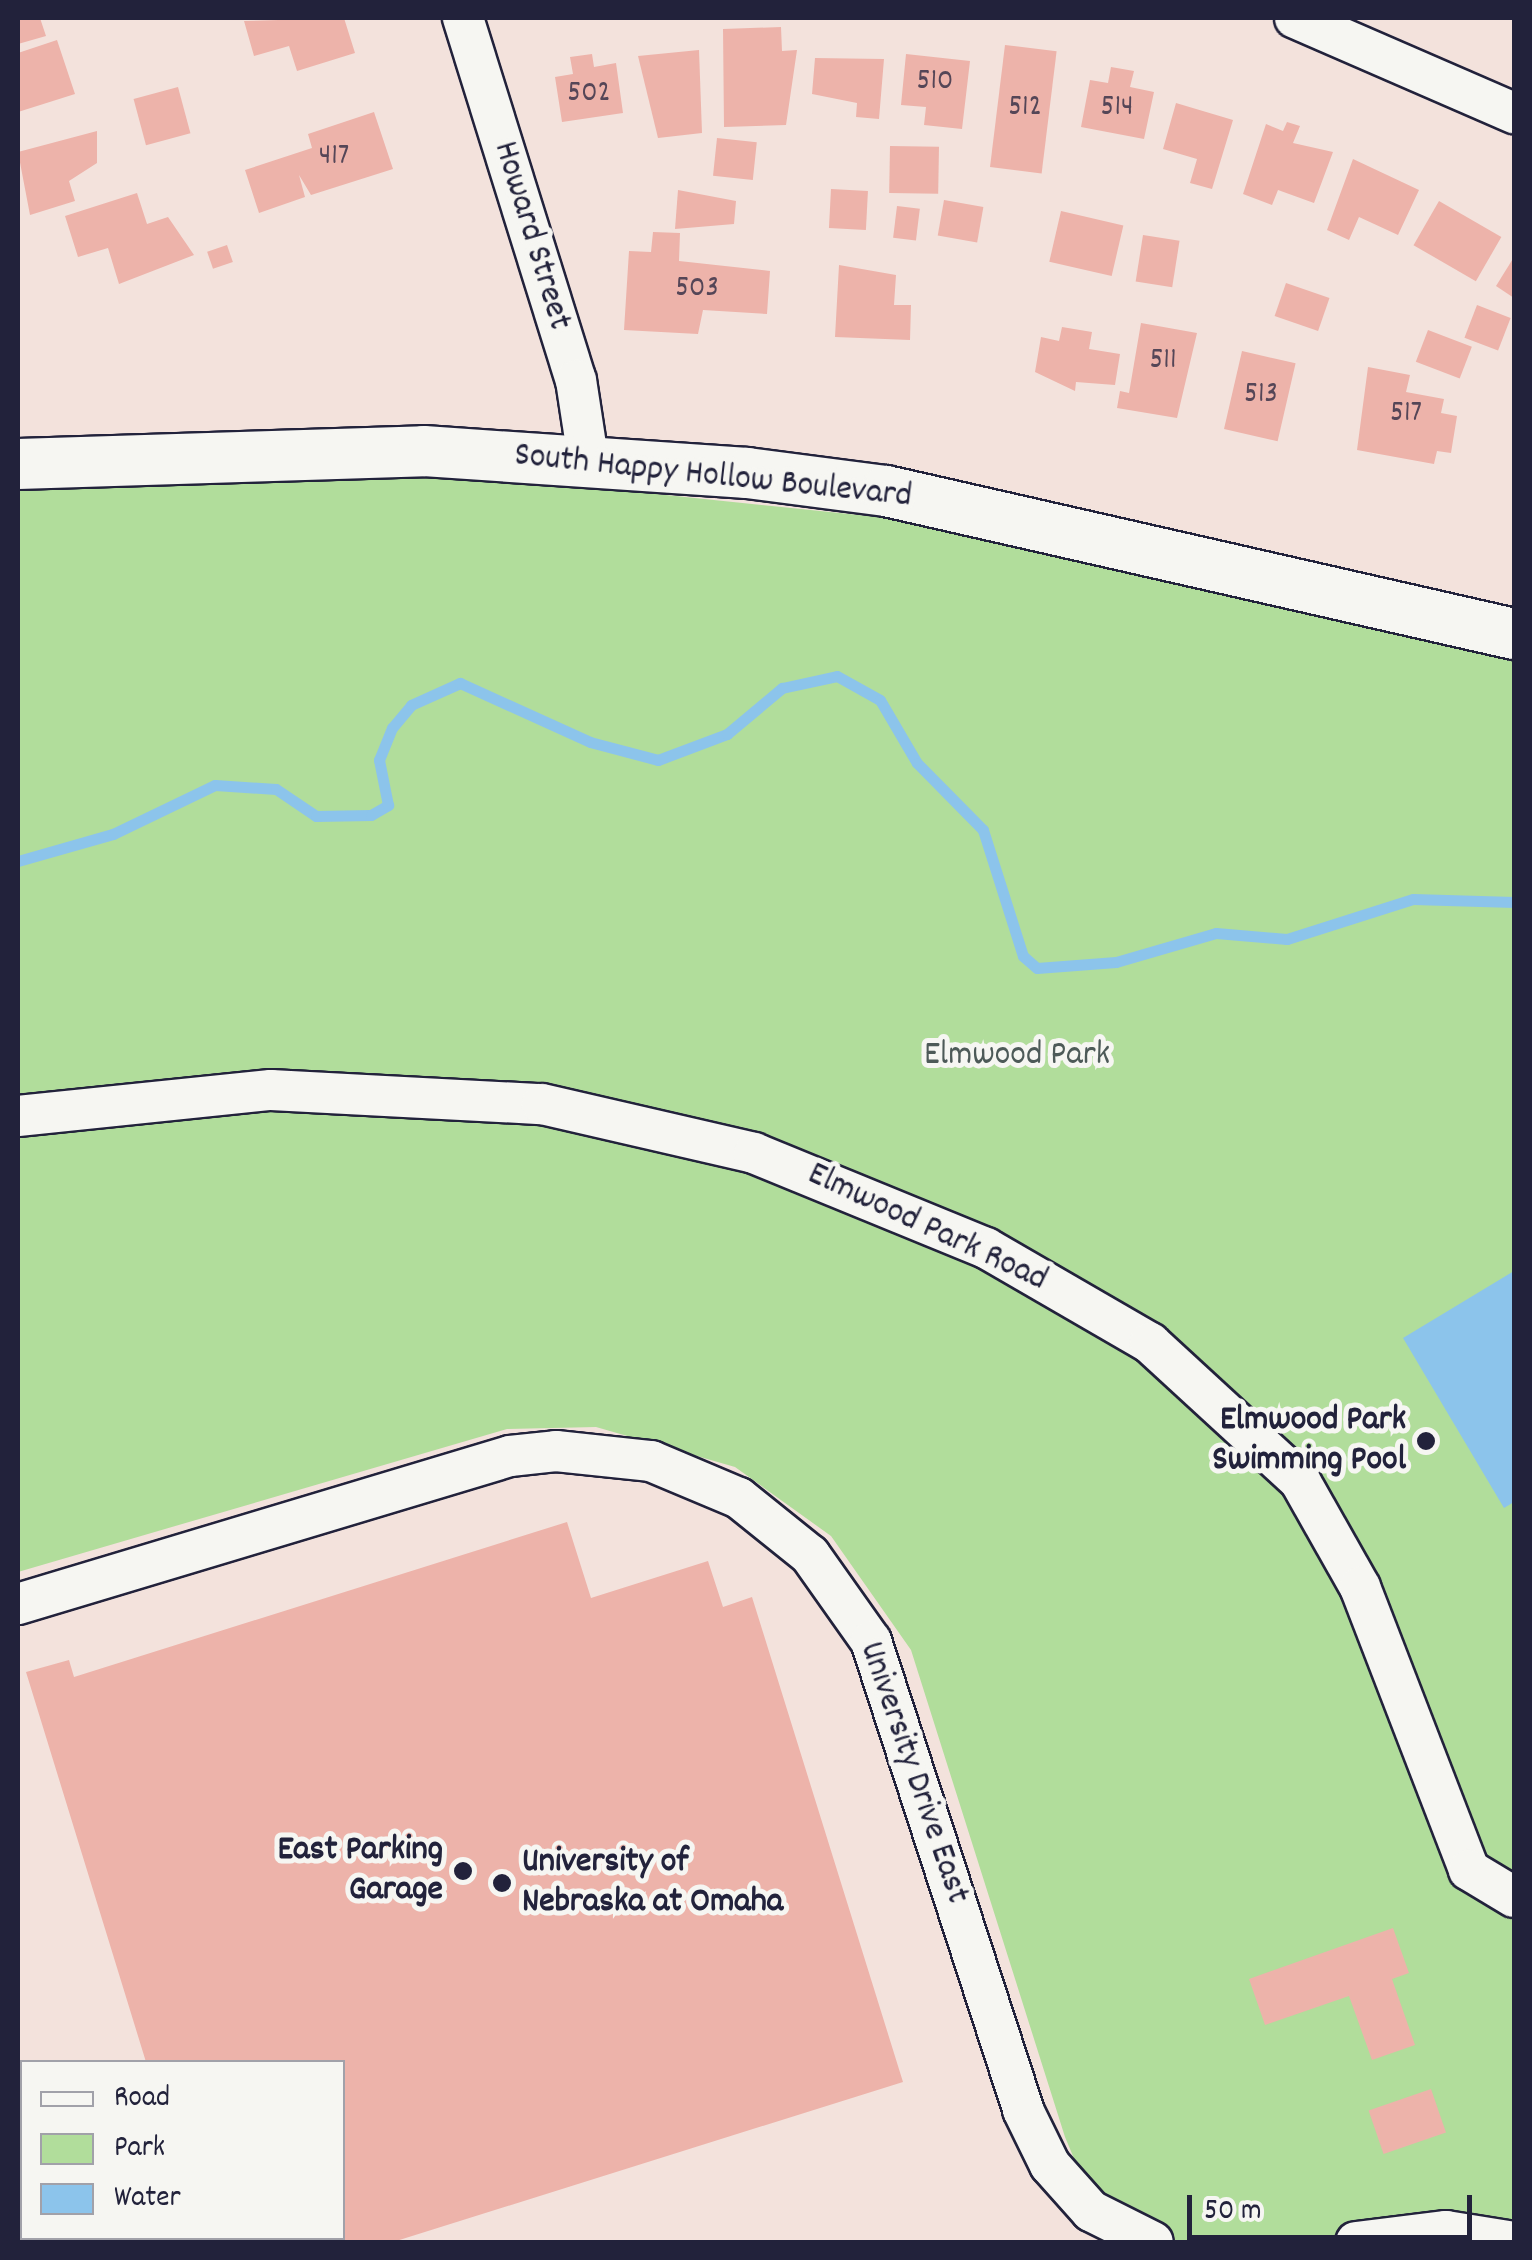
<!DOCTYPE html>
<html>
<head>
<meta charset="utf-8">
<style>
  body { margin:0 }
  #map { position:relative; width:1532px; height:2260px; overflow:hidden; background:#f3e2dc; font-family:Dekko,sans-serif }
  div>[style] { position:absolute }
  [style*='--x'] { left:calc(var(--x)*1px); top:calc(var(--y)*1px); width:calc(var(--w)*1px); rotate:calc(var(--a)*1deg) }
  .green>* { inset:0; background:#b1dd9b }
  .water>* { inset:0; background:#8cc4eb }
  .stream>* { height:11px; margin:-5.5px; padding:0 5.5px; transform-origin:5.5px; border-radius:5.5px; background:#8cc4eb }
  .building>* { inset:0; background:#edb3aa; transform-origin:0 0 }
  .roads { filter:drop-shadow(2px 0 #22223b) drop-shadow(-2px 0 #22223b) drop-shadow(0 2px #22223b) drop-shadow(0 -2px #22223b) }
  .minor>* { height:40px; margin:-20px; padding:0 20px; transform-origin:20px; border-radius:20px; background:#f6f6f2 }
  .tertiary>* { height:50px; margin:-25px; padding:0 25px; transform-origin:25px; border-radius:25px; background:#f6f6f2 }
  .dots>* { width:28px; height:28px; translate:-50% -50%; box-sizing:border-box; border:5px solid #f6f6f2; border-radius:50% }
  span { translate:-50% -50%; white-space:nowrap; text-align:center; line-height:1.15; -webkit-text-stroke:10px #f6f6f2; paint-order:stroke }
  .number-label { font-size:30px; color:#554657 }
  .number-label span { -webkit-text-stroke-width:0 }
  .street-label { font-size:35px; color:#22223b }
  .park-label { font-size:35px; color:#4d5a58 }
  .poi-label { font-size:35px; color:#22223b; font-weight:700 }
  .right { translate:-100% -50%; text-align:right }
  .left { translate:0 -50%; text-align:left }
  .frame { position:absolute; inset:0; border:20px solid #22223b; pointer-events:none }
  .legend { position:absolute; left:20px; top:2060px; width:325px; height:180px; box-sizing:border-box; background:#f6f6f2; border:2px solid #a1a1a9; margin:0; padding:12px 18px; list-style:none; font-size:30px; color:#22223b }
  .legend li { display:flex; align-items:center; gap:20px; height:50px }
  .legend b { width:50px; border:2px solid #a1a1a9 }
  .scale { position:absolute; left:1187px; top:2195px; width:285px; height:45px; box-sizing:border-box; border:5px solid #22223b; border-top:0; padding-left:12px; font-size:30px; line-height:35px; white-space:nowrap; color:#22223b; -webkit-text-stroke:8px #f6f6f2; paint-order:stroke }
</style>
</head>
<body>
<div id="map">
  <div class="green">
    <i style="clip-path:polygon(446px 472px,897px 519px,1514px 647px,1514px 2242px,1109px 2242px,1065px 2137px,911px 1650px,831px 1536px,735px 1467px,596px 1427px,507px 1429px,18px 1572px,18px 483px)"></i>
  </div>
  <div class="water">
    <i style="clip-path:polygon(1514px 1271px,1514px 1502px,1504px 1508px,1403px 1338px)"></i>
  </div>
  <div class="stream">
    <i style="--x:18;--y:861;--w:99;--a:-15.9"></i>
    <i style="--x:113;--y:834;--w:113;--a:-25.7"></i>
    <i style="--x:215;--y:785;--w:61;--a:3.8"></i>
    <i style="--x:276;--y:789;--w:48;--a:34"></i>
    <i style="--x:316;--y:816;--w:55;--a:-1"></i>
    <i style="--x:371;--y:815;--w:20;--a:-30"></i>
    <i style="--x:388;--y:805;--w:46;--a:-101.3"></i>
    <i style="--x:379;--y:760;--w:35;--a:-68"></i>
    <i style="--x:392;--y:728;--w:30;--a:-50"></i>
    <i style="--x:411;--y:705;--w:54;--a:-24.2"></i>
    <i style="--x:460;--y:683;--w:143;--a:24.4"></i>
    <i style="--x:590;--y:742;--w:70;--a:14.8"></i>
    <i style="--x:658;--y:760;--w:74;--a:-20.6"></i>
    <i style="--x:727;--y:734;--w:72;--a:-39.9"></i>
    <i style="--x:782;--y:688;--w:56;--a:-12.3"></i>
    <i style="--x:837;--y:676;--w:49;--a:29.2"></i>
    <i style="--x:880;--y:700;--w:73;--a:59.6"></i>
    <i style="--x:917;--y:763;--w:94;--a:45.4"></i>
    <i style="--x:983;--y:830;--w:132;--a:72.4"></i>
    <i style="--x:1023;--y:956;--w:18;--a:41"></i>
    <i style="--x:1037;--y:968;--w:79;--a:-4.3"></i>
    <i style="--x:1116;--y:962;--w:104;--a:-16.2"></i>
    <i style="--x:1216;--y:933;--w:71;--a:4.8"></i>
    <i style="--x:1287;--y:939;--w:132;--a:-17.6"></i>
    <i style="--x:1413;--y:899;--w:101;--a:1.7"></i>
  </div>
  <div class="building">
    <i style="clip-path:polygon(18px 18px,40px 18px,46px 36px,18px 44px)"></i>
    <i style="clip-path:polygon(344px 18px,355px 53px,297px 71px,289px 46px,254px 56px,244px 21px)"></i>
    <i style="clip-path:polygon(781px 27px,782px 51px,797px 50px,786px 125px,724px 127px,723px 29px)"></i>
    <i style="clip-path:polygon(57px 40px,75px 94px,18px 112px,18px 53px)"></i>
    <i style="left:1005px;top:45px;width:52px;height:123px;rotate:7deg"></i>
    <i style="clip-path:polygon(699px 50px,702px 133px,658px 138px,638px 56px)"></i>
    <i style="clip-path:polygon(592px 54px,594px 67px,616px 63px,623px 113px,562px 122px,555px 77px,573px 74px,570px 57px)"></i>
    <i style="clip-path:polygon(906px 54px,970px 61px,962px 129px,924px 125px,926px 107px,901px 105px)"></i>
    <i style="clip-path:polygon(815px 58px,884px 59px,879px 119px,856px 117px,857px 103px,812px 94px)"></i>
    <i style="clip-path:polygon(1111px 67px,1134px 71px,1130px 87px,1154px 92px,1144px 139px,1081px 127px,1090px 80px,1108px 83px)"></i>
    <i style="left:178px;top:87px;width:48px;height:46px;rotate:75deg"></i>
    <i style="clip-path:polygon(1176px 103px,1233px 120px,1212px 189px,1190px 183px,1197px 159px,1163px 149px)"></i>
    <i style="clip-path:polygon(374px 112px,393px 169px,311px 195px,299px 175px,305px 197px,259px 213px,245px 170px,312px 148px,308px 134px)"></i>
    <i style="clip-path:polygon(1287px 122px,1300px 126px,1293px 143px,1333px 152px,1314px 203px,1278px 190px,1272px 205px,1243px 194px,1266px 124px,1283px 131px)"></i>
    <i style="clip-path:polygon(97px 131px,97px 163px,69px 181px,75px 201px,30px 215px,18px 152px)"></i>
    <i style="left:717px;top:138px;width:40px;height:38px;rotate:6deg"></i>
    <i style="left:890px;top:146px;width:49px;height:47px;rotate:1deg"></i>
    <i style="clip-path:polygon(1353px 159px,1419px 190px,1398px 235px,1359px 217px,1349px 240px,1327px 230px)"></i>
    <i style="left:831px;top:189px;width:37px;height:39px;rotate:3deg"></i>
    <i style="clip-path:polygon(678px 190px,736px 201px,734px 224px,675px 229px)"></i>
    <i style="clip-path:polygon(137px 193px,147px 224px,168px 217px,194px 255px,119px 284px,108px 248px,78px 257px,65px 216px)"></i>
    <i style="left:944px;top:200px;width:40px;height:36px;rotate:10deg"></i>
    <i style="left:1439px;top:201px;width:72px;height:51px;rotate:30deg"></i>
    <i style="left:897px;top:206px;width:23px;height:32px;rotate:7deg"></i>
    <i style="left:1061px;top:211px;width:64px;height:52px;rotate:13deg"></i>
    <i style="clip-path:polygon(653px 232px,680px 233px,679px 261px,770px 271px,767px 314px,703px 310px,698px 334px,624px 330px,629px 251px,651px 252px)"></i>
    <i style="left:1143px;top:235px;width:37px;height:47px;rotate:9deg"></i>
    <i style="left:227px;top:245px;width:18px;height:21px;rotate:71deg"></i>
    <i style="clip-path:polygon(1514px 257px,1514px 298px,1496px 286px)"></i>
    <i style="clip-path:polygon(839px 265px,896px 275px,894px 305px,911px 305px,910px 340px,835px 337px)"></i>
    <i style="left:1286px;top:283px;width:46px;height:35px;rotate:19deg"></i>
    <i style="left:1477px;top:305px;width:36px;height:35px;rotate:21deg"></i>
    <i style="clip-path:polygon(1141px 323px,1197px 333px,1177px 418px,1117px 408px,1120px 391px,1129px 393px)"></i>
    <i style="clip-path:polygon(1062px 327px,1092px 332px,1089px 349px,1120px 354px,1115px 385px,1076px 382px,1075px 391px,1035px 372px,1041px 337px,1059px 341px)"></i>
    <i style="left:1428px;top:330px;width:47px;height:34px;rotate:21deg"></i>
    <i style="left:1242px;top:351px;width:55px;height:80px;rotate:13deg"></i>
    <i style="clip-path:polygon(1368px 367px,1410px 375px,1406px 392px,1444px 399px,1441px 413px,1457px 416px,1451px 453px,1437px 451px,1434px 464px,1357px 450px)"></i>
    <i style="clip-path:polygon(567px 1522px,591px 1598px,708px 1561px,723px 1607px,752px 1597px,903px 2082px,393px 2242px,202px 2242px,342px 2238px,342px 2062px,146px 2062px,26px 1672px,69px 1660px,74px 1677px)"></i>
    <i style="clip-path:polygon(1393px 1928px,1409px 1973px,1392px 1979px,1415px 2045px,1372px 2060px,1349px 1996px,1265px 2025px,1249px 1979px)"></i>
    <i style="clip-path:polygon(18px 2048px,22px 2238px,40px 2242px,18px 2242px)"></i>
    <i style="left:1431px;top:2089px;width:46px;height:66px;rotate:71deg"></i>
  </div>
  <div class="roads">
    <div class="minor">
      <i style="--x:463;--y:18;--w:379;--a:72.7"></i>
      <i style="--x:576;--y:380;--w:79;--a:81.3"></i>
      <i style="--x:1295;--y:18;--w:239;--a:23.5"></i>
      <i style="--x:18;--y:1116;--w:254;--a:-5.9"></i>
      <i style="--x:271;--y:1090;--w:271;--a:3"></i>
      <i style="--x:542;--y:1104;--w:218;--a:13"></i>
      <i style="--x:754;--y:1153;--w:251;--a:22.3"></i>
      <i style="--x:986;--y:1248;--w:190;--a:30.1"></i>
      <i style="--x:1150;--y:1343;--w:204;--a:42.6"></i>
      <i style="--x:1300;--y:1481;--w:122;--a:60.5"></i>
      <i style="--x:1360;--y:1587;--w:303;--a:68.9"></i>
      <i style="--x:1469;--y:1870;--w:52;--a:31"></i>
      <i style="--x:18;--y:1604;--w:514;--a:-16.74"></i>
      <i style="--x:510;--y:1456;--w:46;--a:-6.2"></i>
      <i style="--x:556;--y:1451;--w:96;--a:6"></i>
      <i style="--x:651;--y:1461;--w:95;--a:22.8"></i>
      <i style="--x:739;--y:1498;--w:91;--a:38.8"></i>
      <i style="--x:810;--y:1555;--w:105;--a:54.7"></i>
      <i style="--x:871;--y:1641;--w:493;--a:72"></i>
      <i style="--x:1023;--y:2110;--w:61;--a:63.9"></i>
      <i style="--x:1050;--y:2165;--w:62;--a:48.3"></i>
      <i style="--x:1091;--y:2211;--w:69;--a:26.6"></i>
      <i style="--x:1356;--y:2242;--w:91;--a:-7"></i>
      <i style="--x:1446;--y:2231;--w:69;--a:9.2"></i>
    </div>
    <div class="tertiary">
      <i style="--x:18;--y:464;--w:406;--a:-1.8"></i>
      <i style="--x:424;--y:451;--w:324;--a:3.9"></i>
      <i style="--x:747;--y:473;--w:140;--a:7.4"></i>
      <i style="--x:886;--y:491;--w:644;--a:12.83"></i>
    </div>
  </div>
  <div class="dots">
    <i style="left:1426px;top:1441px;background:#22223b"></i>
    <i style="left:463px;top:1871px;background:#22223b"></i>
    <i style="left:502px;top:1883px;background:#22223b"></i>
  </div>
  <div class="number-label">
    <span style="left:935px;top:83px">510</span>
    <span style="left:589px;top:95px">502</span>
    <span style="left:1025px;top:109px">512</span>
    <span style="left:1117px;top:109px">514</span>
    <span style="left:334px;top:158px">417</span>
    <span style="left:697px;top:290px">503</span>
    <span style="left:1163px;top:362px">511</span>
    <span style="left:1261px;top:396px">513</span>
    <span style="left:1406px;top:415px">517</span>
  </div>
  <div class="street-label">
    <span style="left:531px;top:236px;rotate:73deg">Howard Street</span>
    <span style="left:713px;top:477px;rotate:6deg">South Happy Hollow Boulevard</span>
    <span style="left:927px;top:1228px;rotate:25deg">Elmwood Park Road</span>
    <span style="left:913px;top:1773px;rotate:71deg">University Drive East</span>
  </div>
  <div class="park-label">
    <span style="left:1017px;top:1056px">Elmwood Park</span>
  </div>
  <div class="poi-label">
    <span class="right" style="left:1406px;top:1441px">Elmwood Park<br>Swimming Pool</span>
    <span class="right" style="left:443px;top:1871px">East Parking<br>Garage</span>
    <span class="left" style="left:522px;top:1883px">University of<br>Nebraska at Omaha</span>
  </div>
  <div class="frame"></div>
  <ul class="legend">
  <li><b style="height:12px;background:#f6f6f2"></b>Road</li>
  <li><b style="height:28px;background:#b1dd9b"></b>Park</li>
  <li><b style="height:28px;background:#8cc4eb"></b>Water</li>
  </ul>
  <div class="scale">50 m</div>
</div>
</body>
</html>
